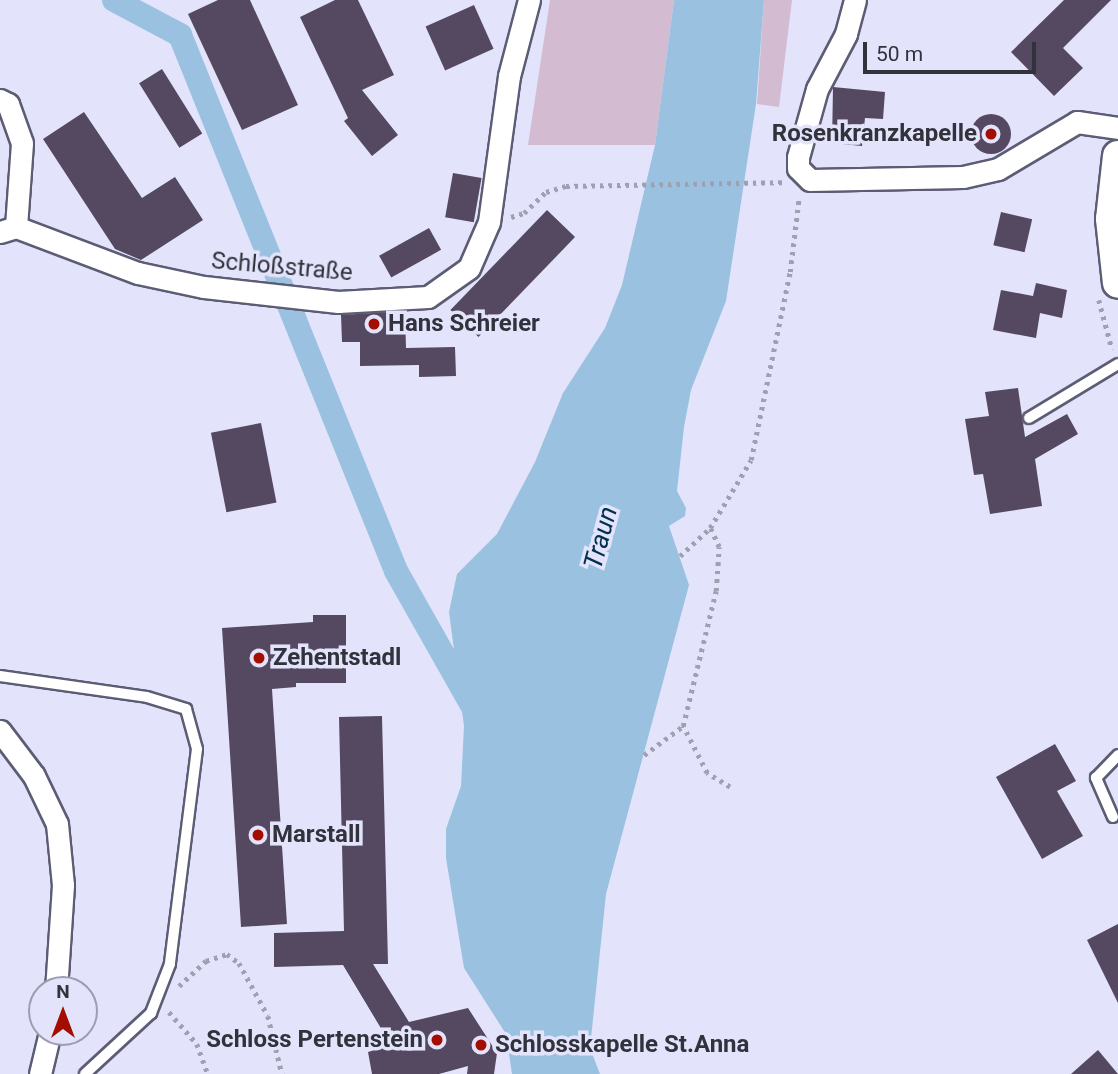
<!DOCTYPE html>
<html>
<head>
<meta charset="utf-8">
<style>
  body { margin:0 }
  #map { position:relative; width:1118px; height:1074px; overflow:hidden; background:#e3e4fb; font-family:Roboto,sans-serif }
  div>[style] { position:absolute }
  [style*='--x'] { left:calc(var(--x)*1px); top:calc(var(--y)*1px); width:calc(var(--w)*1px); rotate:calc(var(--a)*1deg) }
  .green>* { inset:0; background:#d3bcd2 }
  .water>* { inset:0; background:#9ac1e0 }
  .canal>* { height:24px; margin:-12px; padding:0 12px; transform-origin:12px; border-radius:12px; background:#9ac1e0 }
  .building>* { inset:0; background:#544960; transform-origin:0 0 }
  .round { border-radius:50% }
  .path>* { height:4.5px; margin-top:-2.25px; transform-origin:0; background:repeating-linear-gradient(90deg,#9fa0b2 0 3.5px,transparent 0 8.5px) }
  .roads { filter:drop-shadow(2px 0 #5c5c74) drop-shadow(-2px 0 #5c5c74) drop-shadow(0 2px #5c5c74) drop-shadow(0 -2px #5c5c74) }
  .lane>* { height:10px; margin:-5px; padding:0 5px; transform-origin:5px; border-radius:5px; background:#fff }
  .street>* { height:21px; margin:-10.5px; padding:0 10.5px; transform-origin:10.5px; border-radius:10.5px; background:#fff }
  .secondary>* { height:30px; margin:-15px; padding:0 15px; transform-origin:15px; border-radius:15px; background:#fff }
  .dots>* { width:19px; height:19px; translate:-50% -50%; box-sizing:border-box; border:4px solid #e3e4fb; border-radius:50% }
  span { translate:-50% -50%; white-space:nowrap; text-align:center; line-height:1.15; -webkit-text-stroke:7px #e3e4fb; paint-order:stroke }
  .poi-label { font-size:24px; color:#32323d; font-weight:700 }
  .right { translate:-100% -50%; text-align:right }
  .left { translate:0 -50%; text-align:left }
  .street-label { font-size:24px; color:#32323d }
  .water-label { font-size:26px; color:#00304e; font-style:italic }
  .north { position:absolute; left:28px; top:976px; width:70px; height:70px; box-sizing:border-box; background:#e3e4fb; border:2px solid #9c9daf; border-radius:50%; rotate:0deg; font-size:19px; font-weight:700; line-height:28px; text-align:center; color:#32323d }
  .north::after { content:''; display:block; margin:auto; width:24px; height:32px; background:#a30e00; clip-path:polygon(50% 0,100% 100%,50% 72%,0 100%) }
  .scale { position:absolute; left:863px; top:42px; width:173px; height:32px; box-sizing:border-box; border:4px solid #32323d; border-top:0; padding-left:9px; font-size:21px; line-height:24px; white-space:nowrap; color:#32323d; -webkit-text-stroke:5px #e3e4fb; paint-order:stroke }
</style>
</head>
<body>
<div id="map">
  <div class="green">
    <i style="clip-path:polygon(550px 0,674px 0,655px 145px,528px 145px)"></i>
    <i style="clip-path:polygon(764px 0,792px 0,779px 107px,757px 104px)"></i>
  </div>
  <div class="water">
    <i style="clip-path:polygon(674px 0,764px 0,756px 104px,726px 301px,691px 390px,684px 427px,677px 491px,686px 508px,685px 516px,669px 526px,689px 585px,606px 894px,590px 1048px,600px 1074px,512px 1074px,506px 1034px,464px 968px,446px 858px,446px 829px,461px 786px,464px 726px,449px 612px,457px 574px,497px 534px,535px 462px,563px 393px,605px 328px,622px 285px,655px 145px)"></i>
  </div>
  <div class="canal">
    <i style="--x:114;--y:0;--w:75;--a:27.9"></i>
    <i style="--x:180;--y:35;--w:578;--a:68.05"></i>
    <i style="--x:396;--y:571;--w:159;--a:60.5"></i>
  </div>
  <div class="building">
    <i style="clip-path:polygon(218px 0,250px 0,298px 105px,242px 130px,188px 14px)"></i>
    <i style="clip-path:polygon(335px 0,358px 0,394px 75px,362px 90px,398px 135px,372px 156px,344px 121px,348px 118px,300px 17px)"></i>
    <i style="clip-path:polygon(1064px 0,1111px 0,1063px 48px,1083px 68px,1054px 96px,1011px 52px)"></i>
    <i style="left:474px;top:5px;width:48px;height:53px;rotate:66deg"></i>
    <i style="left:162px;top:69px;width:76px;height:27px;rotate:58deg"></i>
    <i style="clip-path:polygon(833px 87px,885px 92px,883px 119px,865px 118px,862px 146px,832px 143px)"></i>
    <i style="clip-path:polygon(84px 112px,142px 198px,175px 177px,203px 220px,141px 260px,115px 249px,43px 139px)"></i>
    <i class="round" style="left:971px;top:114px;width:40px;height:40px"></i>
    <i style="left:453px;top:173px;width:29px;height:45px;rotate:10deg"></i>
    <i style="left:547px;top:210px;width:39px;height:139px;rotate:44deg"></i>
    <i style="left:1001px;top:212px;width:32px;height:34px;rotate:13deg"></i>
    <i style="left:429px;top:228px;width:25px;height:57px;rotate:61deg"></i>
    <i style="clip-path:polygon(1036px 283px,1067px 290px,1062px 318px,1040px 313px,1036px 338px,993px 330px,1001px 290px,1033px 296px)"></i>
    <i style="clip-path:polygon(405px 311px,406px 348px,455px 347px,456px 376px,419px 377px,419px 365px,360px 366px,360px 342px,342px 342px,341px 315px)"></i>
    <i style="clip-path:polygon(1018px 388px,1025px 437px,1067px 414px,1078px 434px,1035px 459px,1042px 506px,990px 514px,983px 474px,974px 475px,965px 419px,989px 416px,985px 392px)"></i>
    <i style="left:261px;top:423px;width:81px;height:51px;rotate:79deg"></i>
    <i style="clip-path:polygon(313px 615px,346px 615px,346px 683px,296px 683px,296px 687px,272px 689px,287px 924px,241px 927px,222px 628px,313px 622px)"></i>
    <i style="clip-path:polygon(382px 716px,388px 964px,373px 964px,409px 1022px,468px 1008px,497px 1053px,494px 1074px,467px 1074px,468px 1066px,439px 1074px,372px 1074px,368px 1052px,391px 1045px,343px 965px,274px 967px,274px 933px,344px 931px,339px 717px)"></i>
    <i style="clip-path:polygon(1055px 744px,1076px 781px,1057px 791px,1083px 836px,1042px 859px,996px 777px)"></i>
    <i style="clip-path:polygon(1118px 924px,1118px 1003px,1087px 940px)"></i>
    <i style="clip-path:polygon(1098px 1050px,1118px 1074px,1071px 1074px)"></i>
  </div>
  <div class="path">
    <i style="--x:511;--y:217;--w:14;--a:-17"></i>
    <i style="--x:524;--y:213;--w:30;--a:-44"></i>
    <i style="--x:546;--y:192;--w:21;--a:-17"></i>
    <i style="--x:566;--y:186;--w:219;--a:-1"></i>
    <i style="--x:1099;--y:300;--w:51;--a:75.1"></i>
    <i style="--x:680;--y:556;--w:41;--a:-43"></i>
    <i style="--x:644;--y:755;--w:49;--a:-36.6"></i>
    <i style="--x:730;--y:787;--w:27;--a:-149"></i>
    <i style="--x:707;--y:773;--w:53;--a:-117.1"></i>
    <i style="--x:683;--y:726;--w:139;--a:-76.3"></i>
    <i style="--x:716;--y:591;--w:44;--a:-86.1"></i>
    <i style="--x:719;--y:547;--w:21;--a:-115"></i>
    <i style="--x:710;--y:528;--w:79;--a:-58.9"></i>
    <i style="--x:751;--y:460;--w:192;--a:-78.3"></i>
    <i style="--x:790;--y:272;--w:75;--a:-83.1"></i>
    <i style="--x:179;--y:986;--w:37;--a:-43"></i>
    <i style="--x:206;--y:961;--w:22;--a:-18"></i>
    <i style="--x:227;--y:954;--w:15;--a:37"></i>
    <i style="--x:239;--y:963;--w:60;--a:61.3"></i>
    <i style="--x:268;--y:1016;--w:60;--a:76.4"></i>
    <i style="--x:169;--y:1012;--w:43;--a:48.8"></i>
    <i style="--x:197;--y:1044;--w:32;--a:70"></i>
  </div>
  <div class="roads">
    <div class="lane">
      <i style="--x:1029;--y:418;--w:104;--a:-31.2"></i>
      <i style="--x:0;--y:676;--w:148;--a:8.1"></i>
      <i style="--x:147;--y:697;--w:41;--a:17.1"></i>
      <i style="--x:186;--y:709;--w:41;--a:74.6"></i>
      <i style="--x:197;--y:749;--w:217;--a:97.2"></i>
      <i style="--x:170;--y:964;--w:53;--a:111.2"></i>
      <i style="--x:151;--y:1013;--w:90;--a:137.3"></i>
      <i style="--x:1113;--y:817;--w:43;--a:-113.6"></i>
      <i style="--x:1096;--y:778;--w:32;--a:-46"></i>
    </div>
    <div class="street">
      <i style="--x:855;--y:0;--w:35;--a:105"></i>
      <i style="--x:846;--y:34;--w:62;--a:117.8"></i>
      <i style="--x:817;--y:89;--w:71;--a:105.6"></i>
      <i style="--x:798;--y:157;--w:11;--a:90"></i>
      <i style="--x:798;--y:168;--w:17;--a:45"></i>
      <i style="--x:810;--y:180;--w:153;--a:-1.1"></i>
      <i style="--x:963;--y:177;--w:36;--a:-13"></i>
      <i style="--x:998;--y:169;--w:92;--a:-30.7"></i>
      <i style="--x:1077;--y:122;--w:41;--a:8.3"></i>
      <i style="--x:0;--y:100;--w:9;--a:27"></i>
      <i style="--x:8;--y:104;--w:41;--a:70.3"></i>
      <i style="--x:22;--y:143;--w:84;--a:94.1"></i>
      <i style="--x:0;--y:232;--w:17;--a:-17"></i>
      <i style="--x:16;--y:227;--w:130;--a:20.7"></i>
      <i style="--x:138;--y:273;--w:67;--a:12"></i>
      <i style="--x:204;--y:287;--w:135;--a:6.4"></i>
      <i style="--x:338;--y:302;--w:90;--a:-3.2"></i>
      <i style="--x:428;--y:297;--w:50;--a:-35.3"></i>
      <i style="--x:469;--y:268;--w:50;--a:-66.5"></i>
      <i style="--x:489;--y:222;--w:147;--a:-82.2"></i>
      <i style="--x:509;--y:76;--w:79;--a:-75.3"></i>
      <i style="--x:0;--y:731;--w:56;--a:52.9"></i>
      <i style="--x:34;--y:776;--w:53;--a:64.4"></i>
      <i style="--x:57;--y:824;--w:61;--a:84.4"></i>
      <i style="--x:63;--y:885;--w:105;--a:93.8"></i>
      <i style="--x:40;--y:1074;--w:43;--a:-76.6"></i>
    </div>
    <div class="secondary">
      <i style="--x:1118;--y:156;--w:63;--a:96.3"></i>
      <i style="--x:1111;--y:219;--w:64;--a:83.8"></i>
    </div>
  </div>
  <div class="dots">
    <i style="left:991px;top:134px;background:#a30e00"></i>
    <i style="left:374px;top:324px;background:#a30e00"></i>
    <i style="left:259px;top:658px;background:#a30e00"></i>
    <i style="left:258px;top:835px;background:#a30e00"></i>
    <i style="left:437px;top:1040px;background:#a30e00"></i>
    <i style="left:481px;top:1045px;background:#a30e00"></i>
  </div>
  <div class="poi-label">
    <span class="right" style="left:977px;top:134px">Rosenkranzkapelle</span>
    <span class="left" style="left:388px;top:324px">Hans Schreier</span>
    <span class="left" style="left:273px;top:658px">Zehentstadl</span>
    <span class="left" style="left:272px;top:835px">Marstall</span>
    <span class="right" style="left:423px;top:1040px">Schloss Pertenstein</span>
    <span class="left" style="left:495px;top:1045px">Schlosskapelle St.Anna</span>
  </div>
  <div class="street-label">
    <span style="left:282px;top:267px;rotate:5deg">Schloßstraße</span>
  </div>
  <div class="water-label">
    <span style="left:601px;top:538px;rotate:-75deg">Traun</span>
  </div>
  <div class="north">N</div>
  <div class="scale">50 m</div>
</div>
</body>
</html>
